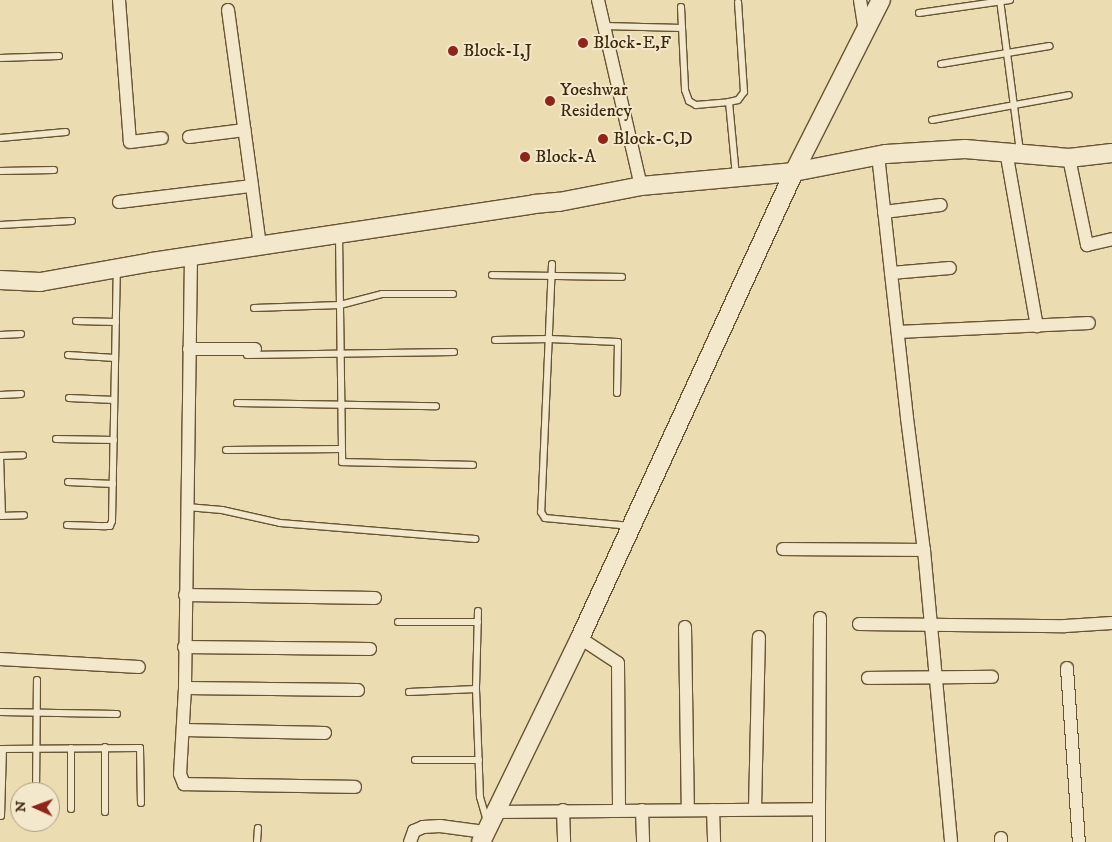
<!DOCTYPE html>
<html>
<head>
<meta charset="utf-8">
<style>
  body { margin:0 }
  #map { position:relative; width:1112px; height:842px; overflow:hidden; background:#ecdcb1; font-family:"IM FELL DW Pica",serif }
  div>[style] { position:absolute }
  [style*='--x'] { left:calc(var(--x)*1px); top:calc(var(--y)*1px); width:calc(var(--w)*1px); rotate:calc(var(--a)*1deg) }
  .roads { filter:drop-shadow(1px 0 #675433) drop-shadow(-1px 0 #675433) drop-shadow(0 1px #675433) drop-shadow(0 -1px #675433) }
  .lane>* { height:6px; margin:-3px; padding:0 3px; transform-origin:3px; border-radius:3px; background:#f3e8cc }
  .street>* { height:12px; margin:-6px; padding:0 6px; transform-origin:6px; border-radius:6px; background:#f3e8cc }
  .secondary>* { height:18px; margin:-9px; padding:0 9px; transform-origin:9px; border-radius:9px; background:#f3e8cc }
  .dots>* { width:14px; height:14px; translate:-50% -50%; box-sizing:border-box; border:2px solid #f3e8cc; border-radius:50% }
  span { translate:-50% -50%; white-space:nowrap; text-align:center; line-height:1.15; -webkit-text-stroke:4px #f3e8cc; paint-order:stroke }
  .poi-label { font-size:18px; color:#3b2709 }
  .left { translate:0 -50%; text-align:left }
  .north { position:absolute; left:10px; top:782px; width:50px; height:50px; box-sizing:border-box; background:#f3e8cc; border:1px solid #a99b7e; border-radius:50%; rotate:272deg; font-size:14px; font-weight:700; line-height:20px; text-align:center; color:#3b2709 }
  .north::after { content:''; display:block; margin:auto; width:18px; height:22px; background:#8f2418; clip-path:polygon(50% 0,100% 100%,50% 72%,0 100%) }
</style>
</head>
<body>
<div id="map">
  <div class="roads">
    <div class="lane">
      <i style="--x:1000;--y:0;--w:153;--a:82.5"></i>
      <i style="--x:681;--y:7;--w:83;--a:87.2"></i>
      <i style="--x:685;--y:90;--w:12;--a:70"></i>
      <i style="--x:689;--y:101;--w:8;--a:30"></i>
      <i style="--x:696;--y:105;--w:33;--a:-5"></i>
      <i style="--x:729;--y:102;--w:74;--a:84.6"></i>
      <i style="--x:919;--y:13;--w:92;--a:-8.1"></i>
      <i style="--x:604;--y:26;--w:78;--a:1.5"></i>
      <i style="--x:0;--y:58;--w:59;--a:-1.9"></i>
      <i style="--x:941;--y:64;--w:110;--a:-9.4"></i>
      <i style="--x:729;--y:102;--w:9;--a:-13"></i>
      <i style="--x:738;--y:100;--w:10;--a:-53"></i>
      <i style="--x:744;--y:92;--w:90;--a:-93.8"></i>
      <i style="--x:932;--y:120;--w:139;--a:-10.3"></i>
      <i style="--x:0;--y:138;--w:66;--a:-5.2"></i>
      <i style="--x:0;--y:171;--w:54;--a:-1.1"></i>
      <i style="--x:0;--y:225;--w:72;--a:-3.2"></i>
      <i style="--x:339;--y:235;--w:227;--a:89.2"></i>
      <i style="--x:342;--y:462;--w:131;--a:1.3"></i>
      <i style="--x:552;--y:264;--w:248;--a:92.5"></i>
      <i style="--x:541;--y:512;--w:7;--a:56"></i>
      <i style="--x:545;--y:518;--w:86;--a:5.3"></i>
      <i style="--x:492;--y:275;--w:130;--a:0.9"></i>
      <i style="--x:254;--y:308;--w:86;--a:-2"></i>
      <i style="--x:340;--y:305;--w:43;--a:-14.7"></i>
      <i style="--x:382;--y:294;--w:71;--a:0"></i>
      <i style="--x:76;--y:321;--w:40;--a:1.4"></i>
      <i style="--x:0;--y:335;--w:21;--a:-3"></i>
      <i style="--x:495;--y:340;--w:55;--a:-1"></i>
      <i style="--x:550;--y:339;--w:68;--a:2.5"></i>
      <i style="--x:618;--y:342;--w:51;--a:91.1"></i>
      <i style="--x:68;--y:355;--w:47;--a:3.7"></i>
      <i style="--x:247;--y:355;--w:207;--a:-0.8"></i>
      <i style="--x:0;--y:395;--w:21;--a:-3"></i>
      <i style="--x:69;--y:398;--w:45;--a:2.5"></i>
      <i style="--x:237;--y:403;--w:199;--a:0.9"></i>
      <i style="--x:56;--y:439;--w:58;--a:1"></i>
      <i style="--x:226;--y:450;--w:116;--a:-0.5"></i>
      <i style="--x:0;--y:456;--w:60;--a:88.1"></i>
      <i style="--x:0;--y:456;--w:23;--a:-2"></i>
      <i style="--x:68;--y:482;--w:45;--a:2.5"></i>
      <i style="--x:187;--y:507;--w:35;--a:5"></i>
      <i style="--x:222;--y:510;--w:59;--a:12.6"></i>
      <i style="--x:280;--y:523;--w:196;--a:4.7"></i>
      <i style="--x:0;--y:516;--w:24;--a:-2"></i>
      <i style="--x:67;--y:525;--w:38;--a:2"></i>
      <i style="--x:105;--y:526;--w:5;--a:0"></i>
      <i style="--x:110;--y:526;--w:5;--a:-68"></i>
      <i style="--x:112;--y:521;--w:250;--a:-88.9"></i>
      <i style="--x:478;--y:611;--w:78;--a:91.5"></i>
      <i style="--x:476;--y:689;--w:108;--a:87.9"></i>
      <i style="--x:480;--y:797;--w:25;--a:74"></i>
      <i style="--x:398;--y:622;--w:80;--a:0"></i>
      <i style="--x:409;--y:692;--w:67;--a:-2.6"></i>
      <i style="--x:0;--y:712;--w:117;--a:1"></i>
      <i style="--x:0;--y:749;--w:140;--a:-0.4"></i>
      <i style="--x:140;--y:748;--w:55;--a:89"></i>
      <i style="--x:415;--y:760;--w:64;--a:0"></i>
      <i style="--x:36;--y:792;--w:112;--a:-89.5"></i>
      <i style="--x:71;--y:809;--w:61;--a:-90"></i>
      <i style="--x:105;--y:812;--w:65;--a:-90"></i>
      <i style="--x:1;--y:816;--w:67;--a:-88.3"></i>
      <i style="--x:257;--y:842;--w:14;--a:-86"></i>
    </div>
    <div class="street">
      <i style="--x:119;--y:0;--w:142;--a:85.6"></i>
      <i style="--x:130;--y:142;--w:32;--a:-7"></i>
      <i style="--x:598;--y:0;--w:191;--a:77"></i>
      <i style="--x:860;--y:0;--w:31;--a:81"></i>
      <i style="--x:228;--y:10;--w:178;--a:82.2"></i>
      <i style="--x:189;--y:137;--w:56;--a:-7.1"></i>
      <i style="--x:1006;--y:151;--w:178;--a:80"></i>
      <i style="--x:878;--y:155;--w:265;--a:83.7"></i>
      <i style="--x:907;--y:418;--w:133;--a:82.7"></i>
      <i style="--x:924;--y:550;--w:293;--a:84.7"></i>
      <i style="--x:1069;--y:158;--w:89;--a:78.3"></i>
      <i style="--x:1087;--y:245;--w:26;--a:-13"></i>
      <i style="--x:119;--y:202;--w:134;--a:-6.9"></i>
      <i style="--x:252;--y:186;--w:61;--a:82.4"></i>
      <i style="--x:884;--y:212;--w:57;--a:-7"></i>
      <i style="--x:191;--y:256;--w:432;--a:90.8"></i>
      <i style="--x:185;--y:688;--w:86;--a:93.3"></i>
      <i style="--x:180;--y:774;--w:11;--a:68"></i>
      <i style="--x:184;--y:784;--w:171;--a:1"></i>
      <i style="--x:891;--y:273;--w:59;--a:-4.8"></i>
      <i style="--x:898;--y:332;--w:191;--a:-2.7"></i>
      <i style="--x:189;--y:349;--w:66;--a:0"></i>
      <i style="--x:783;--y:549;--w:141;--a:0.4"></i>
      <i style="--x:185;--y:595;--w:190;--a:0.9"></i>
      <i style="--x:859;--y:624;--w:206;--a:0.6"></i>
      <i style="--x:1065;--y:626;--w:47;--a:-3.7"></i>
      <i style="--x:685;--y:627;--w:183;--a:89.1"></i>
      <i style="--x:580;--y:638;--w:45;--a:33.3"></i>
      <i style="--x:618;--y:663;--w:147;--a:89.6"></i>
      <i style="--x:184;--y:647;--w:186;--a:0.6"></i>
      <i style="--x:0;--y:659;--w:139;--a:3.3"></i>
      <i style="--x:1067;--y:668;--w:174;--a:86.1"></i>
      <i style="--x:868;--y:678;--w:124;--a:-0.5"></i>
      <i style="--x:185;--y:688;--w:173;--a:0.7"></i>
      <i style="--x:184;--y:730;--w:141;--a:1.2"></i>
      <i style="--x:755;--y:809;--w:172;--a:-88.7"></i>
      <i style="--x:563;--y:810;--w:32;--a:88"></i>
      <i style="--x:642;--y:810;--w:32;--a:88"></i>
      <i style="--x:713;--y:810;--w:32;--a:88"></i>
      <i style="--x:495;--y:812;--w:324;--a:-0.5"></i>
      <i style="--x:819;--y:809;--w:191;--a:-89.7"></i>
      <i style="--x:1001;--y:838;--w:4;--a:90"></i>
      <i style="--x:410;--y:842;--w:12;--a:-70"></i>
      <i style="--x:414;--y:831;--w:10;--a:-24"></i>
      <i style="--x:423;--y:827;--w:17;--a:-3"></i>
      <i style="--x:440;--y:826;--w:45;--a:7.6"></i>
      <i style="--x:819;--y:842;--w:33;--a:-90"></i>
    </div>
    <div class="secondary">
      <i style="--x:0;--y:280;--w:40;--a:2.9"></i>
      <i style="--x:40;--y:282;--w:114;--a:-10.1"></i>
      <i style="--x:152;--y:262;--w:386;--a:-8.6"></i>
      <i style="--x:534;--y:204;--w:25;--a:-5"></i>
      <i style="--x:559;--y:202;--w:84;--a:-11"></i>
      <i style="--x:641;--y:186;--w:154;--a:-5.2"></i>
      <i style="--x:794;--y:172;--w:94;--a:-11.1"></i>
      <i style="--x:886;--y:154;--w:79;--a:-3.6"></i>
      <i style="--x:965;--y:149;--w:104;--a:4.9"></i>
      <i style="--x:1069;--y:158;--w:43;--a:-6.6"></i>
      <i style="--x:481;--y:842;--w:227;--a:-64.1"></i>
      <i style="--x:580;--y:638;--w:513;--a:-65.33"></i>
      <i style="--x:794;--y:172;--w:193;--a:-63.2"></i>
    </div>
  </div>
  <div class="dots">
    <i style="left:583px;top:43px;background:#8f2418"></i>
    <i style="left:453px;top:51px;background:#8f2418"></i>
    <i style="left:550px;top:101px;background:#8f2418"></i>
    <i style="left:603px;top:139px;background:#8f2418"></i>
    <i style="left:525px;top:157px;background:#8f2418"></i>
  </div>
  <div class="poi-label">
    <span class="left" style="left:593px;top:43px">Block-E,F</span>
    <span class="left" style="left:463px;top:51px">Block-I,J</span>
    <span class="left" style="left:560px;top:101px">Yoeshwar<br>Residency</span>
    <span class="left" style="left:613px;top:139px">Block-C,D</span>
    <span class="left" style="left:535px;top:157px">Block-A</span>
  </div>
  <div class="north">N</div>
</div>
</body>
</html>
